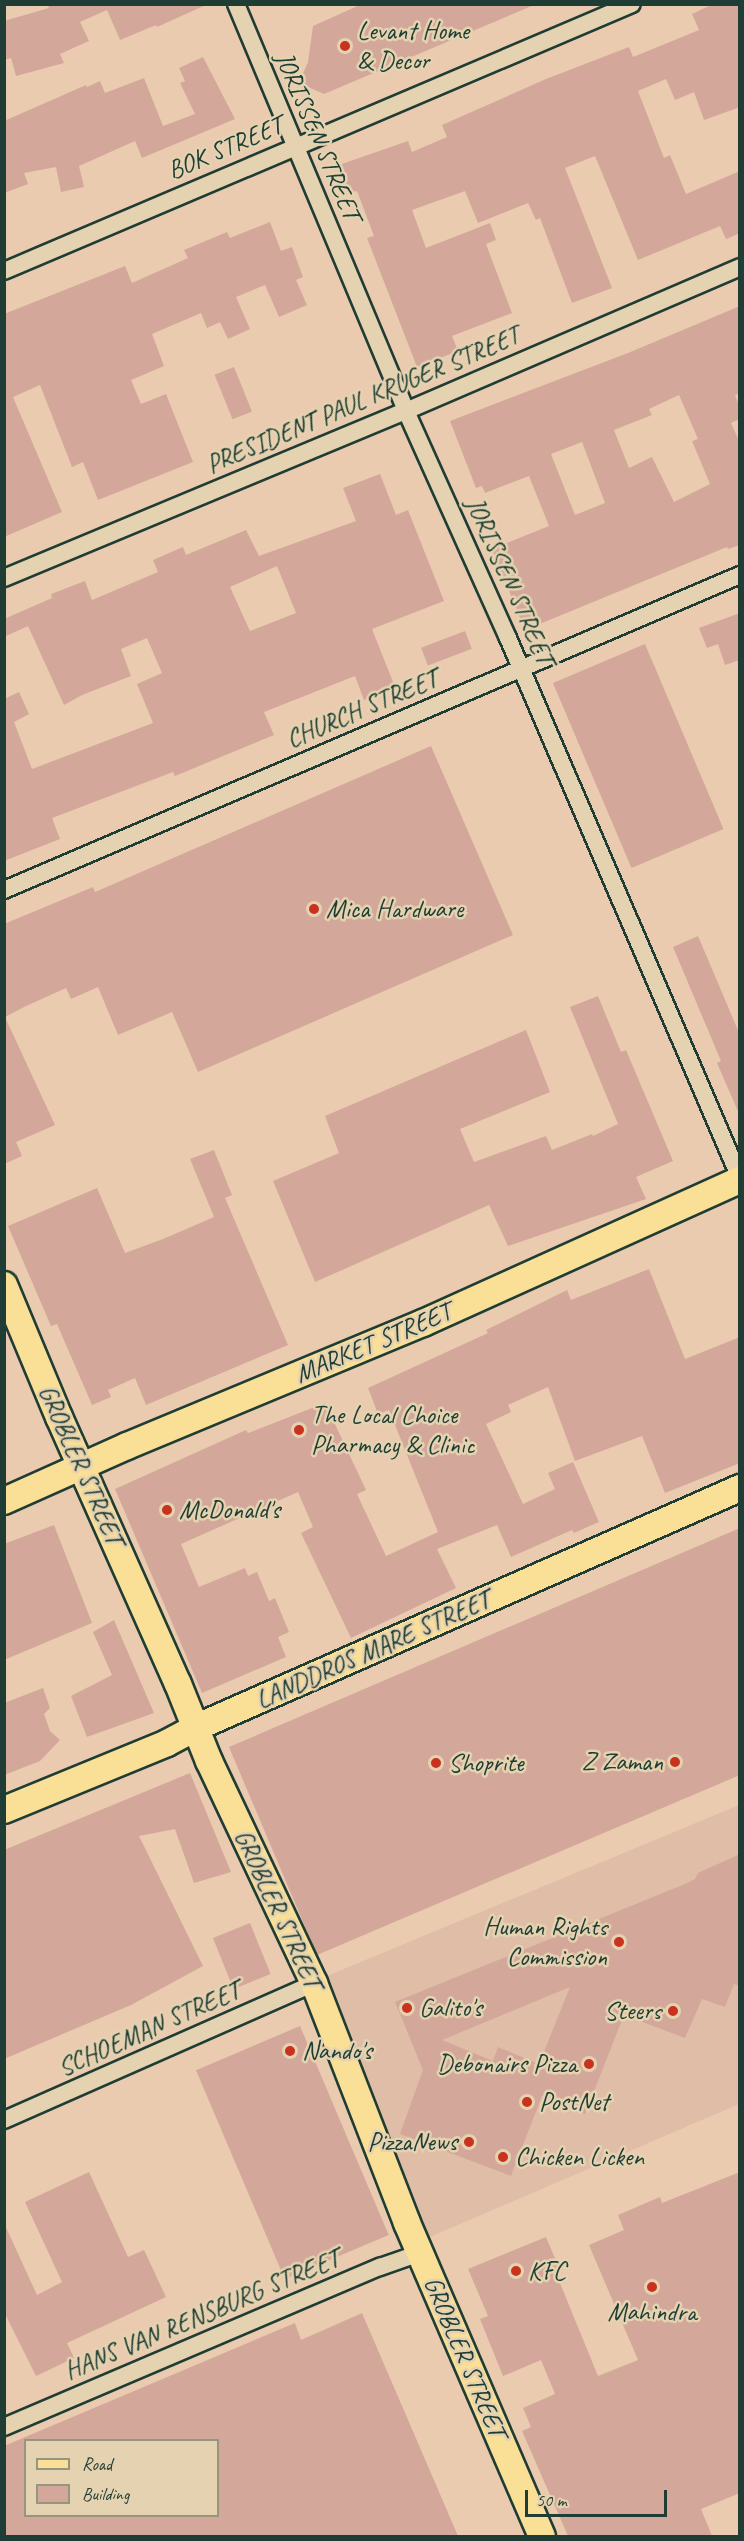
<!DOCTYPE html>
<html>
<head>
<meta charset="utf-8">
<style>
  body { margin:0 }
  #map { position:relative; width:744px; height:2541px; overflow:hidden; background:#eacbaf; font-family:Caveat,sans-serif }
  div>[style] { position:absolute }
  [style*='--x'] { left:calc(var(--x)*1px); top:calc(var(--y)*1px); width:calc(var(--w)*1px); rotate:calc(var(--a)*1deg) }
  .built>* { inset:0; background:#dfbda7 }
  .building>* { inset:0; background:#d3a89a; transform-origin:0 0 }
  .roads { filter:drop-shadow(2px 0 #1f3d34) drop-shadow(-2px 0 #1f3d34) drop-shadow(0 2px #1f3d34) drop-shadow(0 -2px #1f3d34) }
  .street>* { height:16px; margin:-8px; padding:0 8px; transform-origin:8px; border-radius:8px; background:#e5d2b0 }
  .primary>* { height:26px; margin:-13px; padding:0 13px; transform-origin:13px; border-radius:13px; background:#fadf96 }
  .dots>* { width:16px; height:16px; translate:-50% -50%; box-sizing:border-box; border:3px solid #e5d2b0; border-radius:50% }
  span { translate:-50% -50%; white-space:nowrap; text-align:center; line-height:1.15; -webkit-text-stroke:5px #e5d2b0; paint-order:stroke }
  .poi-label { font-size:26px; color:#1f3d34 }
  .left { translate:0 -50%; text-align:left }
  .right { translate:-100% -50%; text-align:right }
  .street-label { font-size:26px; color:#1f3d34 }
  .frame { position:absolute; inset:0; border:6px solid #1f3d34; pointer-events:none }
  .legend { position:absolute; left:24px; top:2439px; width:195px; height:78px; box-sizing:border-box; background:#e5d2b0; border:2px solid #96967e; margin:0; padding:8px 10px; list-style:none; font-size:18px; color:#1f3d34 }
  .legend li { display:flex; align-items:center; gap:12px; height:30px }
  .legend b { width:30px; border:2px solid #96967e }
  .scale { position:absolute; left:525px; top:2490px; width:142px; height:27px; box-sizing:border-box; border:3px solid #1f3d34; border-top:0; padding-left:8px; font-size:18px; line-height:21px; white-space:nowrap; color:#1f3d34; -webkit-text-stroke:4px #e5d2b0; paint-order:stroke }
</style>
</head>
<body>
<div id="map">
  <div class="built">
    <i style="clip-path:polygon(739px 1805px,739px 2104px,423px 2240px,315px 1981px)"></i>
  </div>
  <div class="building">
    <i style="clip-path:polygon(47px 4px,208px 4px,157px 27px,156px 25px,120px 40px,107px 10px,80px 22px,89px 41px,60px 54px,64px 63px,16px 76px,11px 58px,4px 60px,4px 21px,49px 8px)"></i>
    <i style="clip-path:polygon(362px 4px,534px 4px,534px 5px,324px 94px,299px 83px,308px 62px,313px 26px)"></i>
    <i style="clip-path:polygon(713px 4px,740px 4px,740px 107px,704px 120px,694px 92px,675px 100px,666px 79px,638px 91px,664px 158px,670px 155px,686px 194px,740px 171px,740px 233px,726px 239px,720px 226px,638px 260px,595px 156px,565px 168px,612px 288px,572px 303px,540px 218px,536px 220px,528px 203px,478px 223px,465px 191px,412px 210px,426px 248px,490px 223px,496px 240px,486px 244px,512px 313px,452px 336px,458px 351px,417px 367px,367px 238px,374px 236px,357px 191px,346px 194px,336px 166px,408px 141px,412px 152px,447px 137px,442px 125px,546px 79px,629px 47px,633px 57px,699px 30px,692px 14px)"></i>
    <i style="clip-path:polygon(203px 57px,235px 119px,142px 158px,135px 141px,79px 166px,84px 187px,61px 192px,56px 167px,24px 173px,28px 184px,4px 193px,4px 121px,86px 85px,87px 87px,100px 81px,105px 93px,144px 78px,163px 126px,195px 114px,180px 83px,185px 81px,179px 68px)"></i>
    <i style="clip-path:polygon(270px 222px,281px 251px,292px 247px,303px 277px,296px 280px,307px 305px,279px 317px,265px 285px,236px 297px,250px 329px,228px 339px,220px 322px,207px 328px,201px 313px,152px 334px,164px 366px,131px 380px,141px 404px,166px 394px,193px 462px,98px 500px,83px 462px,72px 467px,40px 385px,13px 397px,62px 512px,4px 537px,4px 314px,125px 266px,132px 283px,188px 258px,184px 250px,227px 232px,230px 238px)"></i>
    <i style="clip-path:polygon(evenodd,740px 306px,740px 393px,735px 395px,740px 408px,740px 419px,731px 423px,740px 443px,740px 545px,728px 549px,727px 547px,525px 630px,492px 549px,549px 526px,529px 476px,485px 493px,482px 486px,476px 488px,450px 421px,628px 353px,740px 306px,679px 395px,698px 439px,692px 441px,710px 484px,674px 502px,652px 457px,629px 468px,614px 430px,652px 415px,649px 409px,679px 395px,740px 306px,582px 442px,605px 503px,575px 515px,551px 454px,582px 442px)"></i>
    <i style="left:234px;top:367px;width:48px;height:21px;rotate:68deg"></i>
    <i style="clip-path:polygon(evenodd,380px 474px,396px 515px,408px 510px,444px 601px,372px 629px,395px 687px,364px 700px,355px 676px,264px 712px,274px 735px,175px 776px,173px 772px,52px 818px,60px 839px,4px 861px,4px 699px,19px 692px,29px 714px,14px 722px,32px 769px,153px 723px,137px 684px,162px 673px,147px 638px,121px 649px,131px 676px,82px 695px,64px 705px,28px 626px,4px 637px,4px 619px,52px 598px,51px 594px,85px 581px,92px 600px,158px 572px,153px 560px,183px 547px,186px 555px,246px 530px,259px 556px,356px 521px,343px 488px,380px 474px,277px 566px,296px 613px,250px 631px,230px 587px,277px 566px)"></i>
    <i style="clip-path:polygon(740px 613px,740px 660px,725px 665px,718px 644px,707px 648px,699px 628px)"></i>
    <i style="left:465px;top:631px;width:19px;height:47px;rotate:69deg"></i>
    <i style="left:645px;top:644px;width:201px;height:100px;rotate:67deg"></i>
    <i style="clip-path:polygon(431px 746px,513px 935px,198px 1072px,172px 1012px,118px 1035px,98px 987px,71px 999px,66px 988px,24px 1007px,5px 1017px,55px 1125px,16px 1142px,22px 1156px,4px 1164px,4px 924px,93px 887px,95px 892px)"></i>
    <i style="clip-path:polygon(698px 936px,740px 1035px,740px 1116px,717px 1063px,721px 1061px,673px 947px)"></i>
    <i style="clip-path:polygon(598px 996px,621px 1052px,626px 1050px,673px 1161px,636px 1177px,646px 1199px,508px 1246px,489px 1205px,315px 1282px,273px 1181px,339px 1153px,325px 1116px,526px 1030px,550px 1092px,460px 1129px,474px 1162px,546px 1136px,552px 1150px,592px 1134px,593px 1136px,618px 1124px,570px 1007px)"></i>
    <i style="clip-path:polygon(214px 1150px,232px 1195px,225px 1198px,288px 1345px,146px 1405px,135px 1378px,108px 1390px,111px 1397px,92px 1405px,57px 1324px,51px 1326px,8px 1226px,97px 1188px,125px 1253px,163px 1239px,214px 1217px,190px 1159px)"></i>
    <i style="clip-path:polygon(649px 1269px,685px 1359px,740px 1337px,740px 1463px,665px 1493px,642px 1436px,575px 1461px,548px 1387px,508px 1405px,511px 1412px,486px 1424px,523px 1504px,555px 1489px,548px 1473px,573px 1462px,599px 1522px,574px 1533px,572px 1530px,511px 1557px,497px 1525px,437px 1549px,456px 1588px,351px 1638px,301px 1533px,313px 1527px,298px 1492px,181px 1544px,199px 1587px,245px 1568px,248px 1576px,257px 1572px,269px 1601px,275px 1598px,289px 1632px,278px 1637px,286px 1657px,202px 1693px,115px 1489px,246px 1430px,248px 1433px,325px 1403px,366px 1490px,357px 1494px,386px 1556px,438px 1532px,389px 1410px,378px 1414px,368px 1388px,488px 1333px,486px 1330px,567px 1290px,571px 1300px)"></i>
    <i style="clip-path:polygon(54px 1525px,92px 1623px,4px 1660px,4px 1544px)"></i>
    <i style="clip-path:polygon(740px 1528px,740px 1775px,317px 1955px,229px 1747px)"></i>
    <i style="clip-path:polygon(114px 1620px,154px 1713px,87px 1737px,71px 1696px,112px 1675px,93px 1632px)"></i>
    <i style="clip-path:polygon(43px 1688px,50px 1708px,44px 1714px,50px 1731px,60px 1740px,40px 1761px,4px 1775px,4px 1703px)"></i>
    <i style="clip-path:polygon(190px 1773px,231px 1872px,194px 1883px,175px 1829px,139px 1836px,203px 1966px,131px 2005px,4px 2059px,4px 1850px)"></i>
    <i style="clip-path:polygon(evenodd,740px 1854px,740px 1986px,734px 1984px,725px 2007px,702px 1999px,685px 2038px,624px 2015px,585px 2114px,542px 2096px,511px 2176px,400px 2134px,423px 2070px,395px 2002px,685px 1884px,695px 1879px,698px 1873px,740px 1854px,570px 1987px,539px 2064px,498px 2047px,493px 2061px,442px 2040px,570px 1987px)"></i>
    <i style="left:250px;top:1923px;width:55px;height:40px;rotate:68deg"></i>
    <i style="left:300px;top:2026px;width:227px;height:113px;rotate:67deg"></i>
    <i style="clip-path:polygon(89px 2172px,128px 2257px,144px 2250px,166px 2297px,67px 2343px,74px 2358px,36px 2376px,4px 2312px,4px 2223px,37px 2295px,62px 2282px,25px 2202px)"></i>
    <i style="clip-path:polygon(740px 2172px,740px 2493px,701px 2509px,712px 2536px,568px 2536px,522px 2431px,531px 2427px,523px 2408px,555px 2394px,541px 2360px,503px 2376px,480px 2319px,488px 2316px,468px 2269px,546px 2237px,560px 2270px,555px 2271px,598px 2376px,638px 2360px,589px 2245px,624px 2230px,618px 2215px,660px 2197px,662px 2203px)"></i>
    <i style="clip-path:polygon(evenodd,362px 2313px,458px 2536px,4px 2536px,4px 2446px,295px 2323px,301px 2340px,362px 2313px,26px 2440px,218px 2440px,218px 2516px,26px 2516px,26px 2440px)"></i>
  </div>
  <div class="roads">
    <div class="street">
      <i style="--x:236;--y:4;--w:441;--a:67.3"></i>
      <i style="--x:406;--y:411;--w:249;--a:65.8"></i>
      <i style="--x:508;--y:638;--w:588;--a:66.75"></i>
      <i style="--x:4;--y:271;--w:682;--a:-23.03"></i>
      <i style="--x:4;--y:578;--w:435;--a:-22.6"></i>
      <i style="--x:406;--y:411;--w:364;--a:-23.3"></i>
      <i style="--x:4;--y:890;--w:801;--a:-23.17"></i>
      <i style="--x:4;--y:2120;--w:339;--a:-23.8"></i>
      <i style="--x:4;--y:2427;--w:409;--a:-23.1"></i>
      <i style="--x:380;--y:2267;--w:42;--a:-19.3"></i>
    </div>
    <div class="primary">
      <i style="--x:4;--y:1285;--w:143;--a:67.4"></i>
      <i style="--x:59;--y:1417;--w:292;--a:66"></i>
      <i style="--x:178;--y:1684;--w:83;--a:68.1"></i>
      <i style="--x:209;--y:1761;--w:246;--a:64.7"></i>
      <i style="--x:314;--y:1983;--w:257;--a:68.8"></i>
      <i style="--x:407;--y:2223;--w:341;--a:66.7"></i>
      <i style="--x:4;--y:1501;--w:135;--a:-24.1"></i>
      <i style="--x:127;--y:1446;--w:321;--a:-22.6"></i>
      <i style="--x:423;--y:1323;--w:348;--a:-24.3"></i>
      <i style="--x:4;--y:1810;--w:176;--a:-22.3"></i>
      <i style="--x:167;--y:1743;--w:32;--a:-28"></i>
      <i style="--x:195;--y:1728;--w:596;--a:-23.77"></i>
    </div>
  </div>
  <div class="dots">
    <i style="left:345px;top:46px;background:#c8321e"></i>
    <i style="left:314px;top:909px;background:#c8321e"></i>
    <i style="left:299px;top:1430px;background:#c8321e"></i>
    <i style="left:167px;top:1510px;background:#c8321e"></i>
    <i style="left:675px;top:1762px;background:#c8321e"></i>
    <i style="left:436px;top:1763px;background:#c8321e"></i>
    <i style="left:619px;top:1942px;background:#c8321e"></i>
    <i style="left:407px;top:2008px;background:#c8321e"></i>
    <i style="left:673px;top:2011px;background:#c8321e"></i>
    <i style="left:290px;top:2051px;background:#c8321e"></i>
    <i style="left:589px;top:2064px;background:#c8321e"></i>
    <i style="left:527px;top:2102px;background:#c8321e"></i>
    <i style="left:469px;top:2142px;background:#c8321e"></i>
    <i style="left:503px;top:2157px;background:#c8321e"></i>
    <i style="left:516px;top:2271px;background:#c8321e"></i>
    <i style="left:652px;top:2287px;background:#c8321e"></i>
  </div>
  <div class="poi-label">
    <span class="left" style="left:357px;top:46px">Levant Home<br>&amp; Decor</span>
    <span class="left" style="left:326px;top:909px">Mica Hardware</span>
    <span class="left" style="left:311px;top:1430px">The Local Choice<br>Pharmacy &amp; Clinic</span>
    <span class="left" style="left:179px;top:1510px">McDonald's</span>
    <span class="right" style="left:663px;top:1762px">Z Zaman</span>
    <span class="left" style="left:448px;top:1763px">Shoprite</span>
    <span class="right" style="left:607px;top:1942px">Human Rights<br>Commission</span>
    <span class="left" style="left:419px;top:2008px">Galito's</span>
    <span class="right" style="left:661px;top:2011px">Steers</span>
    <span class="left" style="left:302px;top:2051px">Nando's</span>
    <span class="right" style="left:577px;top:2064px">Debonairs Pizza</span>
    <span class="left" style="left:539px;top:2102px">PostNet</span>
    <span class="right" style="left:457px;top:2142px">PizzaNews</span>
    <span class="left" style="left:515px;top:2157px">Chicken Licken</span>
    <span class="left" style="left:528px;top:2271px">KFC</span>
    <span style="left:652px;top:2312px">Mahindra</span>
  </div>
  <div class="street-label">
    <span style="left:318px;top:136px;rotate:67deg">JORISSEN STREET</span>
    <span style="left:225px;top:148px;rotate:-23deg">BOK STREET</span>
    <span style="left:363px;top:400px;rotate:-23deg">PRESIDENT PAUL KRUGER STREET</span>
    <span style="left:510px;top:581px;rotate:66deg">JORISSEN STREET</span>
    <span style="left:362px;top:709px;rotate:-23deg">CHURCH STREET</span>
    <span style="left:373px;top:1343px;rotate:-23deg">MARKET STREET</span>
    <span style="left:81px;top:1465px;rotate:66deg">GROBLER STREET</span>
    <span style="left:373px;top:1650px;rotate:-24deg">LANDDROS MARE STREET</span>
    <span style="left:278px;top:1909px;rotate:65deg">GROBLER STREET</span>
    <span style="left:149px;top:2029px;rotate:-24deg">SCHOEMAN STREET</span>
    <span style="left:202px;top:2315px;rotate:-23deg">HANS VAN RENSBURG STREET</span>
    <span style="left:465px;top:2357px;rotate:67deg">GROBLER STREET</span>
  </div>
  <div class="frame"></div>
  <ul class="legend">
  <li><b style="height:8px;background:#fadf96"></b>Road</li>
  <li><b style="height:16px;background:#d3a89a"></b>Building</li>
  </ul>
  <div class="scale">50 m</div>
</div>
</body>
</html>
